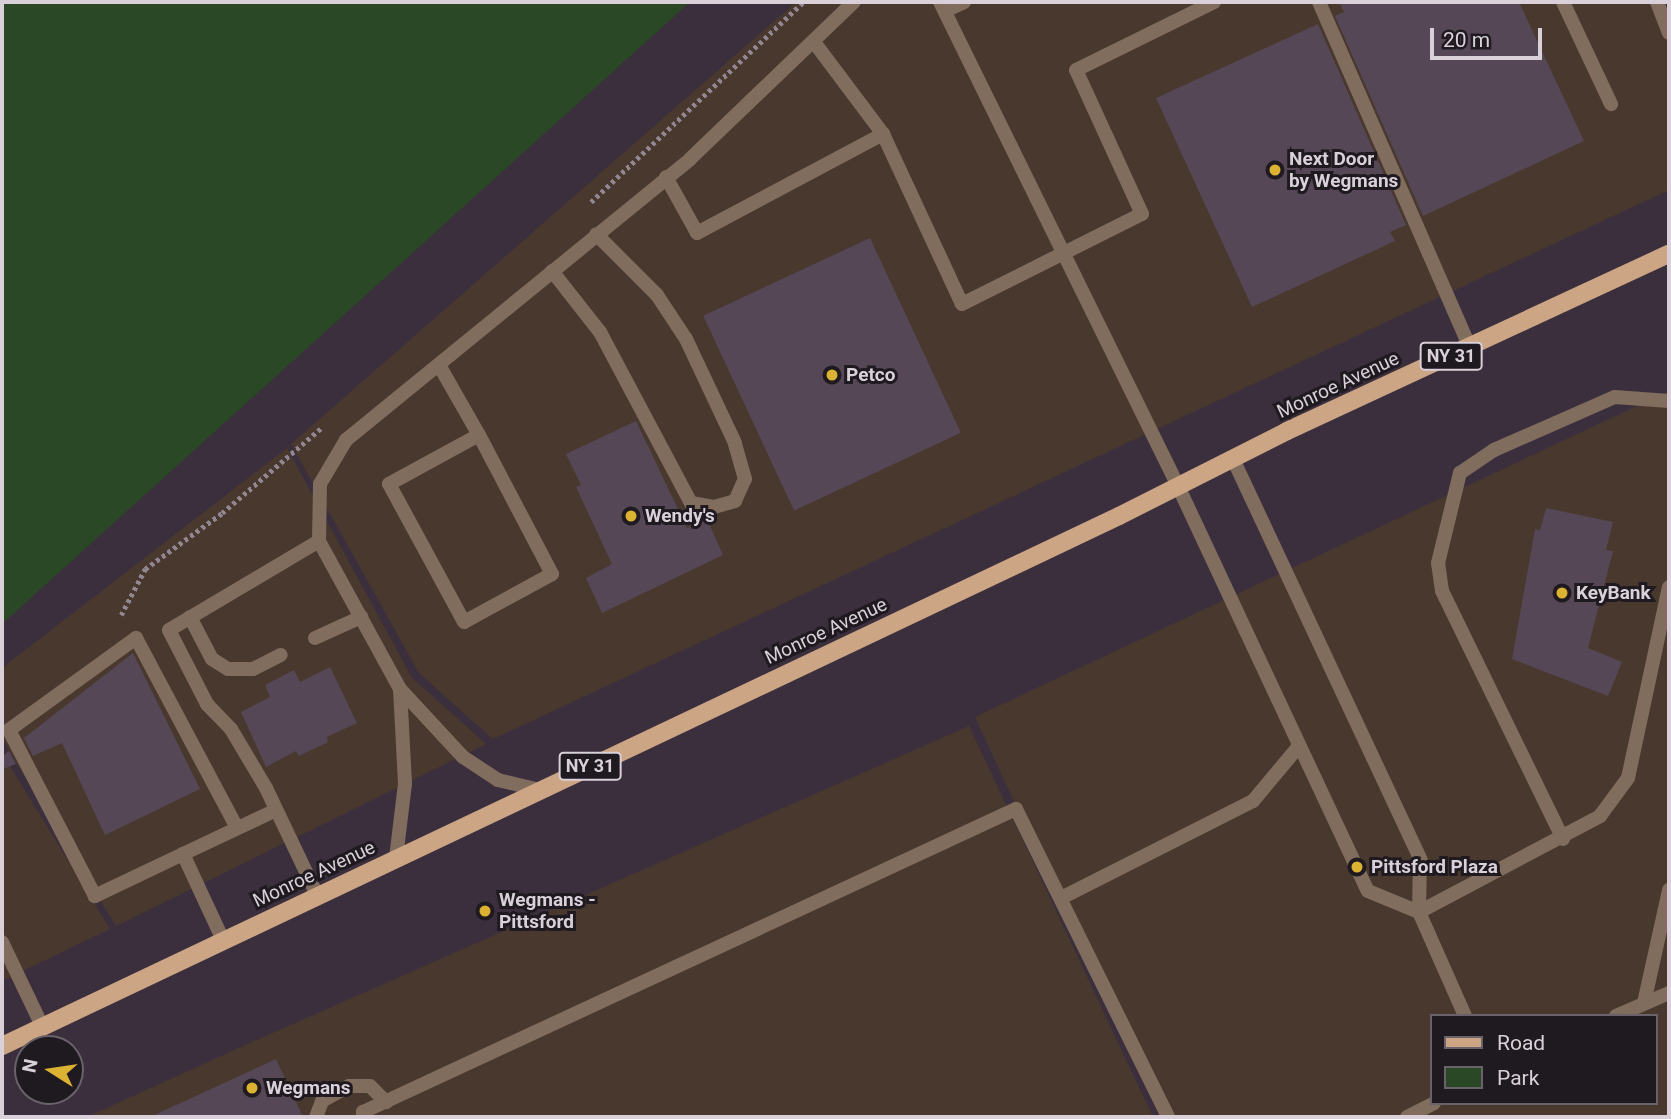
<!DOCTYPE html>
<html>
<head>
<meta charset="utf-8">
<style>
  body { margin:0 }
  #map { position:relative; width:1671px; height:1119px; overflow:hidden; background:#3c2f3d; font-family:Roboto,sans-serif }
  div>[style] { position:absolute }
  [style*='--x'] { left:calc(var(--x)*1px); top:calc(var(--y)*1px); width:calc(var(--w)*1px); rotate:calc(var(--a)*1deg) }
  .commercial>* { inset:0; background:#49382e }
  .green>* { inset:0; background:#2a4826 }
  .building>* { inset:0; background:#554756; transform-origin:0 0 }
  .path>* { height:4.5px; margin-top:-2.25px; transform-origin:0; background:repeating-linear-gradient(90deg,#918691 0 3.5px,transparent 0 7px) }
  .lane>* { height:14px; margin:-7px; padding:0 7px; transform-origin:7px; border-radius:7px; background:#806d5e }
  .primary>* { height:18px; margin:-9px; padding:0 9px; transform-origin:9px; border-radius:9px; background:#cca584 }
  .dots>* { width:19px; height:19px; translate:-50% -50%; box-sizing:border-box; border:4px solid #1f1920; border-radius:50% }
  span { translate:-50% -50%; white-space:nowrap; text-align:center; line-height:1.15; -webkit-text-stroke:6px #1f1920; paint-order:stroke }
  .shield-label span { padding:2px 5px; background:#1f1920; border:2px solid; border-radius:5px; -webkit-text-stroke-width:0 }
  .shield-label { font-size:18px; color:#d9d0d9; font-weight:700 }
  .poi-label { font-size:19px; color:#d9d0d9; font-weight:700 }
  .left { translate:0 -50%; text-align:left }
  .street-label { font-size:19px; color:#d9d0d9 }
  .frame { position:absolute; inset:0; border:4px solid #d9d0d9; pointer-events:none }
  .legend { position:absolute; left:1430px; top:1014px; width:228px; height:91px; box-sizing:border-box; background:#1f1920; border:2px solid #69626a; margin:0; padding:9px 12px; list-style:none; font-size:21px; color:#d9d0d9 }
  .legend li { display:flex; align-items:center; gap:14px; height:35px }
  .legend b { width:35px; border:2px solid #69626a }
  .north { position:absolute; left:14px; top:1035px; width:70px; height:70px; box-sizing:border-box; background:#1f1920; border:2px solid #69626a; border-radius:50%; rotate:282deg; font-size:19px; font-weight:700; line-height:28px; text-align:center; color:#d9d0d9 }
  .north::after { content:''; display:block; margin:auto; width:24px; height:32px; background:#dcb233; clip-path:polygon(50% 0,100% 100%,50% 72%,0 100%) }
  .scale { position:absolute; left:1430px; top:28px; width:112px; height:32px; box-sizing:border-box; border:4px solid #d9d0d9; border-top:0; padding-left:9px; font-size:21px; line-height:24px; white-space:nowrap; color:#d9d0d9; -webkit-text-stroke:5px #1f1920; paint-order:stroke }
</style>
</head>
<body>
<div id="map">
  <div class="commercial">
    <i style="clip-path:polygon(796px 2px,1669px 2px,1669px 190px,493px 739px,419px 673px,291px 444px)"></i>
    <i style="clip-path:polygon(evenodd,1669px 391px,1669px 1117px,1160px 1117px,975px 717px,1669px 391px,1431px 1016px,1655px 1016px,1655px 1103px,1431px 1103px,1431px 1016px)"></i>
    <i style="clip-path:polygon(287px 448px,412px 678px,486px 744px,116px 926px,2px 739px,2px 668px)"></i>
    <i style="clip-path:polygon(969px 726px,1153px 1117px,87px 1117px,259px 1039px)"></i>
    <i style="clip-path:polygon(2px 753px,110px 929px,2px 981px)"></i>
  </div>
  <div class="green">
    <i style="clip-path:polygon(2px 2px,690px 2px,2px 624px)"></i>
  </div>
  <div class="building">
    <i style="clip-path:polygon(1339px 2px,1519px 2px,1584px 141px,1423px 216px,1335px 16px,1344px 12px)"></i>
    <i style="clip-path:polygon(1318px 24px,1406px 225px,1390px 232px,1395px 241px,1252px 307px,1156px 98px)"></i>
    <i style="left:870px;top:238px;width:215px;height:184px;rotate:65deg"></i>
    <i style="clip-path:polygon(636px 421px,687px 528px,707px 519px,723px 555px,602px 613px,586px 578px,612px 564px,576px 487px,581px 485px,566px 454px)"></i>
    <i style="clip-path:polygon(1546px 508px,1613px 522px,1606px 550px,1613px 551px,1588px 648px,1622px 662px,1608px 696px,1512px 659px,1535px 529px,1540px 530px)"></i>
    <i style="clip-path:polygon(133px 653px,200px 789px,105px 835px,62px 743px,33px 756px,24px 738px)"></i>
    <i style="clip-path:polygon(330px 667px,357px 723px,327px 737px,328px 742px,299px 756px,296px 751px,266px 767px,241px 712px,270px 697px,265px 685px,294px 670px,300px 682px)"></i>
    <i style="clip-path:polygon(9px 751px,16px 764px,3px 769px,2px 756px)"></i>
    <i style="clip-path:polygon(276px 1059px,303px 1117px,150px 1117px)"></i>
  </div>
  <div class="path">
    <i style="--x:591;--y:202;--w:291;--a:-43.3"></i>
    <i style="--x:121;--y:615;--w:52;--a:-62.4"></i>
    <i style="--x:145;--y:569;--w:95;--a:-36"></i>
    <i style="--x:222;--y:513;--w:130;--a:-40.6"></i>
  </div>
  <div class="lane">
    <i style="--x:940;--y:2;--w:539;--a:63.82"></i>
    <i style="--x:1178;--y:486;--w:447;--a:64.9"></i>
    <i style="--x:1368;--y:891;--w:55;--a:22.4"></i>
    <i style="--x:1319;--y:2;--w:378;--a:66.4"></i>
    <i style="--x:1563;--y:2;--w:113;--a:64.8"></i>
    <i style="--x:1657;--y:2;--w:33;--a:69"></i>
    <i style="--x:945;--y:11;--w:21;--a:-25"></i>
    <i style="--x:814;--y:42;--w:115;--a:53.1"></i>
    <i style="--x:666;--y:177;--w:64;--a:61"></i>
    <i style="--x:697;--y:233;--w:211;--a:-28"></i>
    <i style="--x:883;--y:134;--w:187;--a:65.1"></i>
    <i style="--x:962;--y:304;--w:201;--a:-26.6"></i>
    <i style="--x:1142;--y:214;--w:158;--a:-114.6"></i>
    <i style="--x:1076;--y:70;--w:154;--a:-26.2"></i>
    <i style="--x:552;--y:271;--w:78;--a:51.8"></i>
    <i style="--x:600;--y:332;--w:194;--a:62"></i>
    <i style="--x:691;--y:503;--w:23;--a:10"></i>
    <i style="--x:714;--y:507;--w:22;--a:-16"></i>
    <i style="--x:735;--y:501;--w:24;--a:-66"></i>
    <i style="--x:745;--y:479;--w:37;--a:-106"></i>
    <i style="--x:735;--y:443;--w:115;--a:-115.2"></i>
    <i style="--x:686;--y:339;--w:53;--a:-123.4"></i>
    <i style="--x:657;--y:295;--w:86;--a:-135"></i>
    <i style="--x:439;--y:365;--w:81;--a:60.3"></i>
    <i style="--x:479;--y:435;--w:157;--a:62.3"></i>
    <i style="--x:552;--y:574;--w:100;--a:151.4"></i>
    <i style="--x:464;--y:622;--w:157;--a:-118.5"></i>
    <i style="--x:389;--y:484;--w:102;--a:-28.6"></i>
    <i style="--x:1233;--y:459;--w:442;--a:64.9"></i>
    <i style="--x:1420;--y:859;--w:53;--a:91.1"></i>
    <i style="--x:1419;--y:912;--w:114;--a:66.1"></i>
    <i style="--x:319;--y:541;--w:57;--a:-89"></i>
    <i style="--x:320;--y:484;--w:51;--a:-59.4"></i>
    <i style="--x:346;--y:440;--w:444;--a:-39.2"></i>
    <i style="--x:690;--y:159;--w:227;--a:-43.8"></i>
    <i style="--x:190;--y:617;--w:47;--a:62.4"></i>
    <i style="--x:212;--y:659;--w:19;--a:32"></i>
    <i style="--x:228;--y:669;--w:25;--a:0"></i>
    <i style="--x:253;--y:669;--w:31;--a:-27"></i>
    <i style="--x:315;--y:638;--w:51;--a:-24.5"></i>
    <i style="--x:1563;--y:839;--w:276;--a:-116"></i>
    <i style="--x:1442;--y:591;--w:28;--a:-98"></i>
    <i style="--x:1438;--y:563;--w:93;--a:-76.3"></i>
    <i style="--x:1460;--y:473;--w:41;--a:-34.1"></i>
    <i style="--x:1494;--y:450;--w:132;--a:-23.7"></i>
    <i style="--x:1615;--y:397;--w:54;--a:4.2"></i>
    <i style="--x:183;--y:854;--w:98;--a:154.5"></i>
    <i style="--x:95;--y:896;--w:187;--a:-117.4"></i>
    <i style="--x:9;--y:730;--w:157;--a:-35.9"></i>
    <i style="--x:136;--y:638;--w:215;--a:62"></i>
    <i style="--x:396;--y:858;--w:75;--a:-83.1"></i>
    <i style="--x:405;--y:784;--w:95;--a:-93"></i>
    <i style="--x:400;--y:689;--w:93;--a:47.2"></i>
    <i style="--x:463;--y:757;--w:42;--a:33.3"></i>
    <i style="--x:498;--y:780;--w:43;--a:13.4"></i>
    <i style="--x:317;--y:895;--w:119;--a:-115.5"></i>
    <i style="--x:266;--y:788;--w:69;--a:-120.7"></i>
    <i style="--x:231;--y:729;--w:35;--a:-134"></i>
    <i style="--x:207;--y:704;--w:83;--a:-117.2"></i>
    <i style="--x:169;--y:630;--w:174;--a:-30.7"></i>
    <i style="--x:319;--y:541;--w:169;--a:61.3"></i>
    <i style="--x:1061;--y:898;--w:215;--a:-26.8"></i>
    <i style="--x:1253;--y:801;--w:72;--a:-50.1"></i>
    <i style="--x:1419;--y:912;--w:205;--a:-27.9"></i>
    <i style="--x:1600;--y:816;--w:47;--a:-53.6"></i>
    <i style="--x:1628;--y:778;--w:195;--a:-77.9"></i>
    <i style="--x:223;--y:940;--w:95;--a:-114.9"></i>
    <i style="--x:183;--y:854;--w:103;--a:-25.3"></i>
    <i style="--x:2;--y:942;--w:93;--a:64.5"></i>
    <i style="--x:1644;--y:1003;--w:116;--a:-77.5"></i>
    <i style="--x:1616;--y:1016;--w:58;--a:-23.5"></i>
    <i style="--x:316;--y:1117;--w:17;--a:-69"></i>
    <i style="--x:322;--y:1101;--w:31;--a:-29"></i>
    <i style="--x:349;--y:1086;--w:21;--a:0"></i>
    <i style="--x:370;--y:1086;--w:23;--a:45"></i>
    <i style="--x:366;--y:1117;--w:6;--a:-121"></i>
    <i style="--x:363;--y:1112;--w:720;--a:-24.89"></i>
    <i style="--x:1016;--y:809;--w:343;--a:63.7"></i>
    <i style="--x:1407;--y:1117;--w:30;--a:-27"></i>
  </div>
  <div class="primary">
    <i style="--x:2;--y:1046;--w:1236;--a:-25.38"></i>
    <i style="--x:1119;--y:516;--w:188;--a:-26.8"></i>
    <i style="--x:1287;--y:431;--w:421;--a:-24.9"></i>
  </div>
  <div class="dots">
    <i style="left:1275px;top:170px;background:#dcb233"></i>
    <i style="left:832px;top:375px;background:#dcb233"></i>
    <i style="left:631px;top:516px;background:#dcb233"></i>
    <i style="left:1562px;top:593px;background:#dcb233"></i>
    <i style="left:1357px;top:867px;background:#dcb233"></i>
    <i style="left:485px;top:911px;background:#dcb233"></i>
    <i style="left:252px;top:1088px;background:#dcb233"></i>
  </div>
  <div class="shield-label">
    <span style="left:1451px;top:356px">NY 31</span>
    <span style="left:590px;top:766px">NY 31</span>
  </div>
  <div class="poi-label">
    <span class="left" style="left:1289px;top:170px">Next Door<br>by Wegmans</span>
    <span class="left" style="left:846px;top:375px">Petco</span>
    <span class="left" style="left:645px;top:516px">Wendy's</span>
    <span class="left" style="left:1576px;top:593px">KeyBank</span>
    <span class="left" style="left:1371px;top:867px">Pittsford Plaza</span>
    <span class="left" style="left:499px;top:911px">Wegmans -<br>Pittsford</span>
    <span class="left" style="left:266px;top:1088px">Wegmans</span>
  </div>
  <div class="street-label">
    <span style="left:1338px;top:385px;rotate:-25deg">Monroe Avenue</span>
    <span style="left:826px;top:631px;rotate:-25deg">Monroe Avenue</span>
    <span style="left:314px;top:874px;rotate:-25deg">Monroe Avenue</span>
  </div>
  <div class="frame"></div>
  <ul class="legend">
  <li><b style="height:9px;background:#cca584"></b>Road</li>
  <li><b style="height:19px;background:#2a4826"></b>Park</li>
  </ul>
  <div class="north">N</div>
  <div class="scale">20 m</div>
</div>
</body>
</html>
